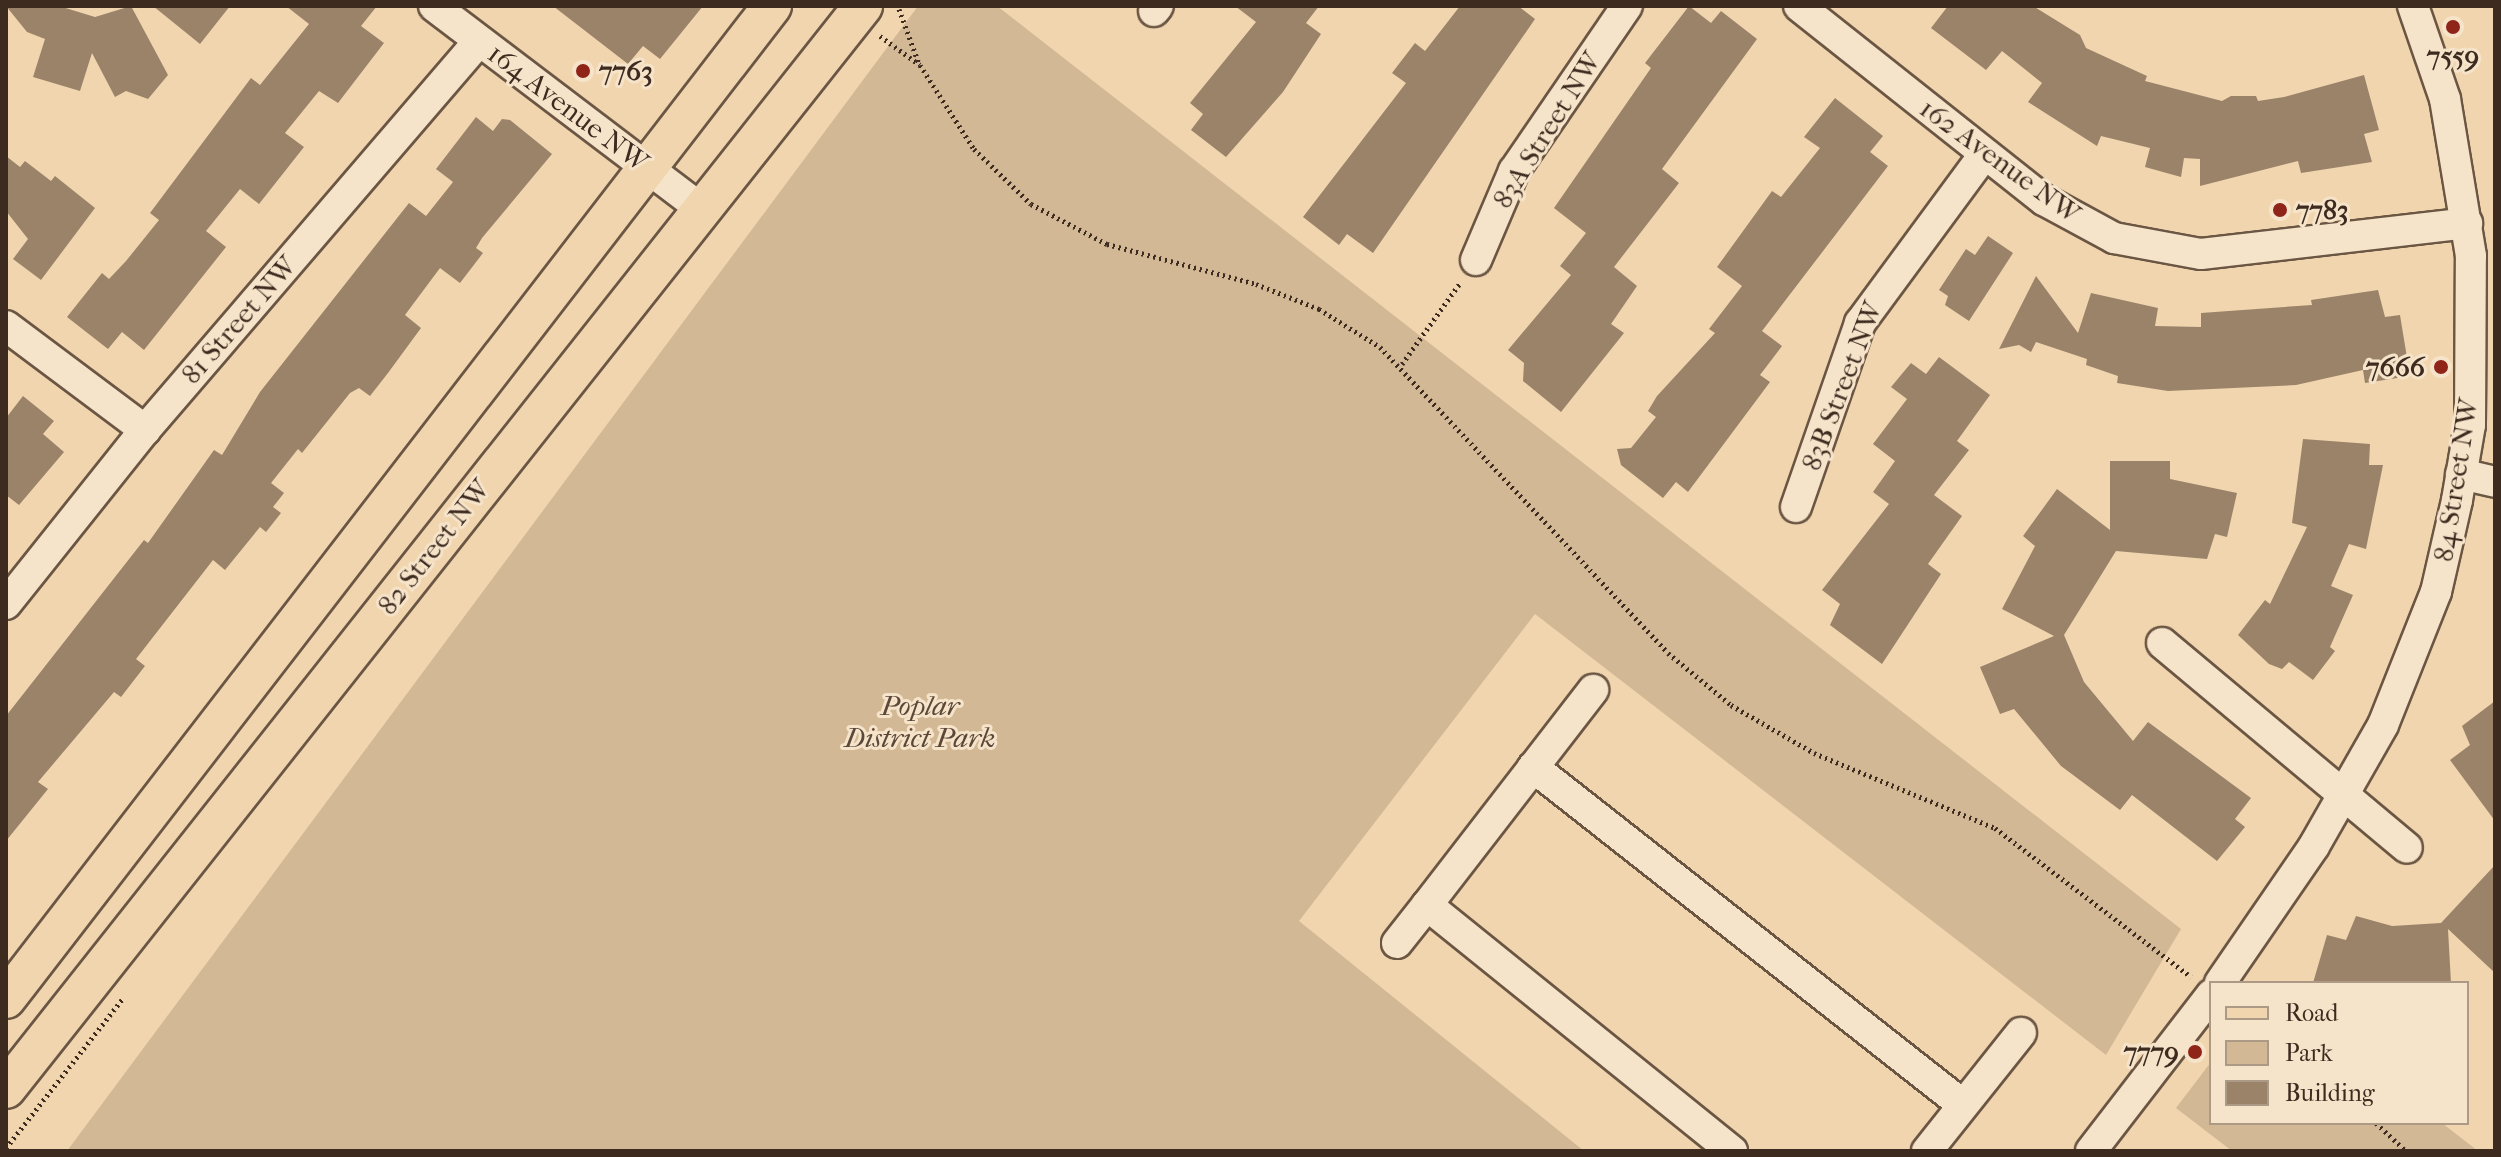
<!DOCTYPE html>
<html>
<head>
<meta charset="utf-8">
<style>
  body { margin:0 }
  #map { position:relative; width:2501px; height:1157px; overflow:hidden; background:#f1d5ae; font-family:"IM FELL French Canon",serif }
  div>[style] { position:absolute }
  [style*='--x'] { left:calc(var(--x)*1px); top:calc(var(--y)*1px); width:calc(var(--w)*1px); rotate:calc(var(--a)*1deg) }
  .green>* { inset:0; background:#d3b896 }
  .building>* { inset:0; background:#9b836a }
  .path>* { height:5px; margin-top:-2.5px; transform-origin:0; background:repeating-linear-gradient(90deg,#3e2b20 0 2px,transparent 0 6px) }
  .roads { filter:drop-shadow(2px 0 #6b5644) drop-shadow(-2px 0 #6b5644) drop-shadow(0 2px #6b5644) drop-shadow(0 -2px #6b5644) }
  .minor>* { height:30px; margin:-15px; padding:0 15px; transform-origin:15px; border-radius:15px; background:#f6e4ca }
  .major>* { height:38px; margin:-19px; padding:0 19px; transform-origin:19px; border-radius:19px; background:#f1d5ae }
  .dots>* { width:22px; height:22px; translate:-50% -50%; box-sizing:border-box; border:4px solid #f6e4ca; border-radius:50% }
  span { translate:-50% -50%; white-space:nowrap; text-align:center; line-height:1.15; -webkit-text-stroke:6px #f6e4ca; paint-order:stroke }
  .poi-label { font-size:28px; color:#3e2b20; font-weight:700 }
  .left { translate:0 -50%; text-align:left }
  .right { translate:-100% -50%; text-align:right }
  .street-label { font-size:28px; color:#3e2b20 }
  .park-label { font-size:28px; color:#5c4738; font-style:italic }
  .frame { position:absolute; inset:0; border:8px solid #3e2b20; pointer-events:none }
  .legend { position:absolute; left:2209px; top:981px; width:260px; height:144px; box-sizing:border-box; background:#f6e4ca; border:2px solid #ac9a86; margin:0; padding:10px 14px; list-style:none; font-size:24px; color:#3e2b20 }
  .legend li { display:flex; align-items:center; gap:16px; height:40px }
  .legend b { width:40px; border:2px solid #ac9a86 }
</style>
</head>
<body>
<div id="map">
  <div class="green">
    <i style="clip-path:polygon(918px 6px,997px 6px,2181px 929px,2106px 1055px,1535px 614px,1299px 921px,1584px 1151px,67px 1151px)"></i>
    <i style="clip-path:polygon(2211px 1062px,2211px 1123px,2442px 1123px,2478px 1151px,2232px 1151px,2176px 1108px)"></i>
  </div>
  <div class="building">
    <i style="clip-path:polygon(6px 6px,59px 6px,95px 17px,131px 6px,168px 75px,148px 99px,126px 91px,115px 97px,92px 53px,80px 91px,33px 77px,45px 39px,27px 32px)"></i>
    <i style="clip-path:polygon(153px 6px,230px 6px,200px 44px)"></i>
    <i style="clip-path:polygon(286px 6px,377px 6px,361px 26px,384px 43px,338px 103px,319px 91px,285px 133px,304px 147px,259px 204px,240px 189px,206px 231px,226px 247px,144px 350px,122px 332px,108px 349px,67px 317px,102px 273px,109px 279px,126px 261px,159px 220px,150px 213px,251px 78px,260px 85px,309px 24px)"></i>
    <i style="clip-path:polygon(553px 6px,703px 6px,660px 59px,643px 46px,628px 64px)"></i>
    <i style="clip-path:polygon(1235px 6px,1319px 6px,1306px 23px,1321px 34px,1283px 92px,1226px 157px,1191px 130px,1203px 114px,1190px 103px,1256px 22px)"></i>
    <i style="clip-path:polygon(1460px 6px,1518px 6px,1535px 19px,1373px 253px,1347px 234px,1339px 245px,1303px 217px,1406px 83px,1392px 73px,1415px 43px,1425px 51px)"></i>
    <i style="clip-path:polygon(1689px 6px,1711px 23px,1721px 11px,1757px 39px,1662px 169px,1679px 183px,1614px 267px,1637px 286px,1611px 324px,1624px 333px,1561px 412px,1523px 381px,1524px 363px,1508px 350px,1571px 275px,1560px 266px,1586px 233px,1554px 208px,1651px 68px,1645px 63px)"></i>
    <i style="clip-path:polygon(1948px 6px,2033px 6px,2080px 35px,2086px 48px,2147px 76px,2145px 81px,2222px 101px,2231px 96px,2256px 96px,2258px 101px,2284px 97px,2364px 75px,2379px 130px,2364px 134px,2372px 162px,2301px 173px,2298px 161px,2200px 186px,2200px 159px,2184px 158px,2181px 177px,2145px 167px,2150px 148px,2101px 136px,2097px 146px,2028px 102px,2042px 83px,2002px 51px,1986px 70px,1931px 28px)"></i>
    <i style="clip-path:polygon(1835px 98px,1883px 136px,1870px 152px,1888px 166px,1762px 331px,1782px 346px,1760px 375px,1770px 382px,1688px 492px,1676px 482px,1663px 498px,1621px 465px,1617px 449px,1631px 448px,1656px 417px,1648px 411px,1657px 396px,1715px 333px,1709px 329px,1742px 286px,1717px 267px,1772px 191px,1781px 197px,1820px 148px,1804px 137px)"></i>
    <i style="clip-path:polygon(476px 117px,493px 131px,502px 119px,510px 120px,552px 154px,482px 238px,476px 248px,483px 253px,460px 283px,440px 268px,405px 315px,421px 328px,388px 373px,370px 396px,359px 388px,350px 393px,302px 453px,298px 449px,271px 483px,284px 493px,273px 507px,281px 513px,266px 532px,260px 527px,225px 570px,213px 560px,136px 659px,145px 666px,121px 697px,114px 692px,38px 782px,48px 789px,6px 841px,6px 716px,144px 540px,148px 543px,214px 450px,222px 455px,260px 392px,409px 203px,426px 216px,453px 182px,436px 169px)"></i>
    <i style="clip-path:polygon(6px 156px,20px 167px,25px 161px,51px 181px,55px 176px,95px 208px,41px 280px,13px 259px,28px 239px,6px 211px)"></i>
    <i style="clip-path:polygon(1988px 236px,2013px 253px,1969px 321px,1945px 305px,1948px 296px,1939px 290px,1966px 249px,1975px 255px)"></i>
    <i style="clip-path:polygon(2036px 276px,2078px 333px,2091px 293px,2158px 308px,2155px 326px,2201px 327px,2201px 313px,2312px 305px,2311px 300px,2378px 290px,2385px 317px,2400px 315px,2410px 376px,2365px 383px,2363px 370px,2296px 385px,2168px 391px,2117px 383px,2118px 376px,2086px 365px,2087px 359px,2036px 342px,2031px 352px,2019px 345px,1999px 349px)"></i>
    <i style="clip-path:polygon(1939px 357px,1990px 395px,1957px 441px,1969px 450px,1934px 495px,1962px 516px,1928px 564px,1941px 574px,1882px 664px,1830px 625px,1840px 604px,1822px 590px,1889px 504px,1873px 492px,1895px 461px,1873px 444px,1907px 399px,1891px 387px,1911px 363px,1926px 374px)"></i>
    <i style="clip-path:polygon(23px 396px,54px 421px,43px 434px,64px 452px,19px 505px,6px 495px,6px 418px)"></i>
    <i style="clip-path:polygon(2303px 439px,2370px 444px,2369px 465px,2383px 465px,2366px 549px,2349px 544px,2331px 586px,2353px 595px,2330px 647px,2335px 651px,2313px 680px,2289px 662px,2282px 669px,2269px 664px,2238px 635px,2265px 600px,2270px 604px,2307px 527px,2292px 523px)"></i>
    <i style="clip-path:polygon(2110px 461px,2170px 461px,2170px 479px,2237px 493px,2227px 537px,2215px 534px,2207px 559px,2116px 551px,2064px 635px,2084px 682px,2133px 741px,2148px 722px,2251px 798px,2235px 819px,2245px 827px,2217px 861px,2132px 795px,2120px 810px,2061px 766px,2014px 709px,2000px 714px,1980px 667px,2054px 636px,2002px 609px,2035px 546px,2023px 536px,2057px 489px,2110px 530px)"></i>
    <i style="clip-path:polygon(2495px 701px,2495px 821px,2450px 760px,2470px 745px,2462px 726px)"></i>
    <i style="clip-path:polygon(2495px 865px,2495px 973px,2448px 929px,2451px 983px,2313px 983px,2327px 935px,2346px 940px,2356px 916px,2392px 926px,2441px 923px)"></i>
  </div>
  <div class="path">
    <i style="--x:899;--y:9;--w:59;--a:70"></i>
    <i style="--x:880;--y:36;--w:49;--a:35.9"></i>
    <i style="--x:920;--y:65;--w:100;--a:57.3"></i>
    <i style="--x:974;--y:149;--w:79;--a:44"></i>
    <i style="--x:1031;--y:204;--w:86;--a:27.8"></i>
    <i style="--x:1107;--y:244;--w:154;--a:15"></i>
    <i style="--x:1256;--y:284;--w:68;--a:21.6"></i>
    <i style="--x:1319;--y:309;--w:72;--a:31.9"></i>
    <i style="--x:1380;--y:347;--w:420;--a:46.7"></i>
    <i style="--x:1668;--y:653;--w:82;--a:39.5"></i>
    <i style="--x:1731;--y:705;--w:96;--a:30"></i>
    <i style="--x:1814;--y:753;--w:196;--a:22.5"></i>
    <i style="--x:1995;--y:828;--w:246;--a:37.2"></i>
    <i style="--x:1402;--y:364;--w:100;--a:-54.4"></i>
    <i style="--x:2376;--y:1123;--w:41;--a:43"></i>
    <i style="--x:6;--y:1148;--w:190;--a:-52"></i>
  </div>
  <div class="roads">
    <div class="minor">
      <i style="--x:434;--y:6;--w:335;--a:37.2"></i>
      <i style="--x:1799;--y:6;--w:313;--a:38.4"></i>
      <i style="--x:2044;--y:200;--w:80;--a:28.5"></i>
      <i style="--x:2114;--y:238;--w:88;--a:10.4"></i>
      <i style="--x:2201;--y:254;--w:268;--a:-6.6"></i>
      <i style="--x:1154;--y:11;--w:6;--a:-51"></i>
      <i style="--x:1476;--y:260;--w:97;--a:-66.9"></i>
      <i style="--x:1514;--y:171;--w:200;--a:-55.6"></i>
      <i style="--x:6;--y:326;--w:174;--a:36.8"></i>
      <i style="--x:2461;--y:474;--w:35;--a:13"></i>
      <i style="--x:1796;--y:507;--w:195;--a:-70.8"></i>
      <i style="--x:1860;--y:323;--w:209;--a:-53.6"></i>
      <i style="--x:6;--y:604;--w:223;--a:-51.4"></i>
      <i style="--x:145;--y:430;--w:513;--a:-49.35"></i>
      <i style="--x:2162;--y:643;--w:319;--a:39.9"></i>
      <i style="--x:1533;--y:767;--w:547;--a:38.17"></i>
      <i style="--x:1427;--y:905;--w:272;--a:-52.3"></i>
      <i style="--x:1397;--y:943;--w:48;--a:-51.7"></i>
      <i style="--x:1427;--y:905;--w:392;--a:38.9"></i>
      <i style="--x:2220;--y:983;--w:166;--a:-55.5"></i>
      <i style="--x:2314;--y:846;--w:139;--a:-60.3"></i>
      <i style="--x:2383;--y:725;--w:143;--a:-68.3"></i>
      <i style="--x:2436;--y:592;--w:94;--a:-77.1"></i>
      <i style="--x:2457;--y:500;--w:76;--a:-80.2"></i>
      <i style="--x:2470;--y:425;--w:169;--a:-89.7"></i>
      <i style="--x:2471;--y:256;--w:159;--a:-99.4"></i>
      <i style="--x:2445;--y:99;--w:98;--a:-109"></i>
      <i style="--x:1927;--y:1151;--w:151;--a:-51.5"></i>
      <i style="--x:2091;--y:1151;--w:197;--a:-52.4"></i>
    </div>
    <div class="major">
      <i style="--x:6;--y:999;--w:1254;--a:-52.35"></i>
      <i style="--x:6;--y:1089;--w:1381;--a:-51.64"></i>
    </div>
  </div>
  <div class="dots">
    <i style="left:2453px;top:27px;background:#8f2418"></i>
    <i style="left:583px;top:71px;background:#8f2418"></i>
    <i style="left:2280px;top:210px;background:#8f2418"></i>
    <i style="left:2441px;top:367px;background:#8f2418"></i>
    <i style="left:2195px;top:1052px;background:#8f2418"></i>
  </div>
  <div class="poi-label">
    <span style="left:2453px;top:56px">7559</span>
    <span class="left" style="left:599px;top:71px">7763</span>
    <span class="left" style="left:2296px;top:210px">7783</span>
    <span class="right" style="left:2425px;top:367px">7666</span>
    <span class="right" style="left:2179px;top:1052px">7779</span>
  </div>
  <div class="street-label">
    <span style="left:568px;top:108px;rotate:37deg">164 Avenue NW</span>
    <span style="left:1547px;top:130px;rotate:-58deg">83A Street NW</span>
    <span style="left:2000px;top:161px;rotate:36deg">162 Avenue NW</span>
    <span style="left:239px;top:320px;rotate:-49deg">81 Street NW</span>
    <span style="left:1842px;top:386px;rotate:-69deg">83B Street NW</span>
    <span style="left:2456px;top:480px;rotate:-81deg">84 Street NW</span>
    <span style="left:434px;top:547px;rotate:-52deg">82 Street NW</span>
  </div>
  <div class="park-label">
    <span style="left:920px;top:722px">Poplar<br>District Park</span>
  </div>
  <div class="frame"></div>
  <ul class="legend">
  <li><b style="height:10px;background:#f1d5ae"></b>Road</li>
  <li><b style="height:22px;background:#d3b896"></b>Park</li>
  <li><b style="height:22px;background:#9b836a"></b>Building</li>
  </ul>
</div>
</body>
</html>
